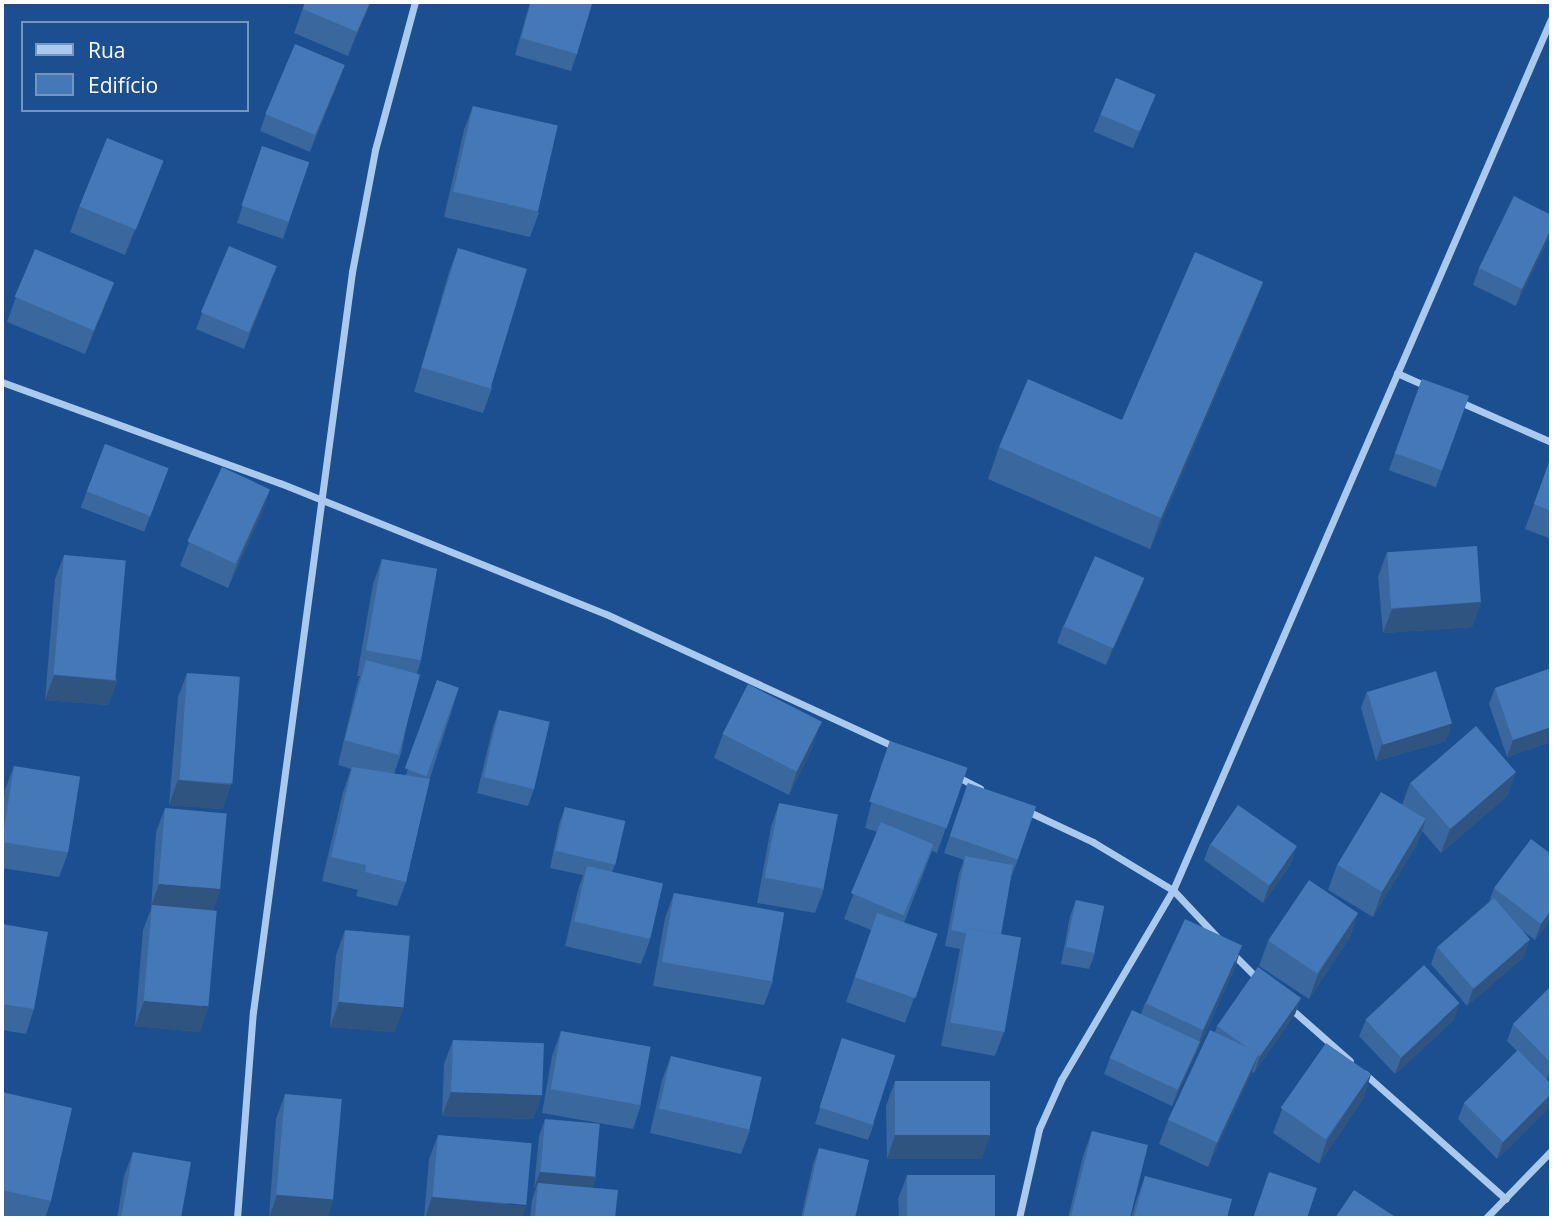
<!DOCTYPE html>
<html>
<head>
<meta charset="utf-8">
<style>
  body { margin:0 }
  #map { position:relative; width:1553px; height:1220px; overflow:hidden; background:#1b4f8f; font-family:"Open Sans",sans-serif }
  div>[style] { position:absolute }
  [style*='--x'] { left:calc(var(--x)*1px); top:calc(var(--y)*1px); width:calc(var(--w)*1px); rotate:calc(var(--a)*1deg) }
  .minor>* { height:7px; margin:-3.5px; padding:0 3.5px; transform-origin:3.5px; border-radius:3.5px; background:#a9c9ee }
  .wall>* { inset:0; background:#3a679d; transform-origin:0 0 }
  .shaded-wall>* { inset:0; background:#305480 }
  .building>* { inset:0; background:#4478b7; transform-origin:0 0 }
  span { translate:-50% -50%; white-space:nowrap; text-align:center; line-height:1.15; -webkit-text-stroke:5px #1b4f8f; paint-order:stroke }
  .frame { position:absolute; inset:0; border:4px solid #fff; pointer-events:none }
  .legend { position:absolute; left:21px; top:21px; width:228px; height:91px; box-sizing:border-box; background:#1b4f8f; border:2px solid #7695bc; margin:0; padding:9px 12px; list-style:none; font-size:21px; color:#fff }
  .legend li { display:flex; align-items:center; gap:14px; height:35px }
  .legend b { width:35px; border:2px solid #7695bc }
</style>
</head>
<body>
<div id="map">
  <div class="minor">
    <i style="--x:1397;--y:373;--w:34;--a:24"></i>
    <i style="--x:2;--y:382;--w:296;--a:20"></i>
    <i style="--x:280;--y:483;--w:351;--a:21.9"></i>
    <i style="--x:606;--y:614;--w:318;--a:24.7"></i>
    <i style="--x:1458;--y:401;--w:102;--a:23.8"></i>
    <i style="--x:956;--y:776;--w:27;--a:27"></i>
    <i style="--x:1025;--y:810;--w:75;--a:25.2"></i>
    <i style="--x:1093;--y:842;--w:93;--a:31"></i>
    <i style="--x:1173;--y:890;--w:64;--a:46.9"></i>
    <i style="--x:1233;--y:954;--w:37;--a:45"></i>
    <i style="--x:1289;--y:1007;--w:81;--a:41.5"></i>
    <i style="--x:1365;--y:1074;--w:188;--a:41.6"></i>
    <i style="--x:237;--y:1218;--w:207;--a:-85.6"></i>
    <i style="--x:253;--y:1012;--w:747;--a:-82.38"></i>
    <i style="--x:352;--y:272;--w:124;--a:-79.3"></i>
    <i style="--x:375;--y:150;--w:153;--a:-74.9"></i>
    <i style="--x:1019;--y:1218;--w:91;--a:-77.3"></i>
    <i style="--x:1039;--y:1129;--w:54;--a:-65.8"></i>
    <i style="--x:1061;--y:1080;--w:221;--a:-59.5"></i>
    <i style="--x:1173;--y:890;--w:949;--a:-66.54"></i>
    <i style="--x:1486;--y:1218;--w:93;--a:-45.9"></i>
  </div>
  <div class="wall">
    <i style="clip-path:polygon(305px 2px,371px 2px,348px 56px,294px 33px)"></i>
    <i style="clip-path:polygon(530px 2px,585px 2px,577px 54px,571px 71px,515px 55px)"></i>
    <i style="clip-path:polygon(345px 65px,310px 152px,260px 131px,266px 114px)"></i>
    <i style="left:1116px;top:78px;width:43px;height:58px;rotate:23deg"></i>
    <i style="clip-path:polygon(473px 106px,539px 213px,530px 237px,444px 217px,464px 130px)"></i>
    <i style="clip-path:polygon(262px 146px,289px 222px,283px 239px,237px 223px)"></i>
    <i style="clip-path:polygon(154px 185px,125px 255px,70px 232px,79px 207px)"></i>
    <i style="clip-path:polygon(1551px 234px,1516px 306px,1473px 285px,1479px 268px)"></i>
    <i style="clip-path:polygon(458px 248px,492px 388px,483px 413px,414px 392px,449px 272px)"></i>
    <i style="clip-path:polygon(271px 282px,244px 349px,196px 329px,202px 313px)"></i>
    <i style="clip-path:polygon(1263px 282px,1251px 313px,1150px 549px,988px 479px,999px 447px,1122px 420px)"></i>
    <i style="clip-path:polygon(16px 297px,105px 306px,85px 354px,7px 322px)"></i>
    <i style="left:1422px;top:379px;width:50px;height:97px;rotate:20deg"></i>
    <i style="left:105px;top:444px;width:68px;height:68px;rotate:21deg"></i>
    <i style="clip-path:polygon(1551px 457px,1551px 539px,1525px 529px)"></i>
    <i style="clip-path:polygon(270px 489px,262px 513px,228px 588px,180px 566px,189px 542px)"></i>
    <i style="clip-path:polygon(1387px 552px,1481px 602px,1472px 627px,1383px 633px,1378px 577px)"></i>
    <i style="clip-path:polygon(64px 555px,117px 681px,108px 705px,45px 700px,55px 579px)"></i>
    <i style="clip-path:polygon(382px 559px,421px 661px,417px 673px,401px 754px,394px 774px,406px 775px,437px 680px,459px 688px,429px 781px,406px 882px,397px 906px,356px 896px,358px 890px,322px 881px,343px 792px,351px 769px,338px 765px,357px 685px,360px 676px,357px 676px,373px 584px)"></i>
    <i style="clip-path:polygon(1144px 578px,1138px 595px,1106px 665px,1057px 643px,1063px 626px)"></i>
    <i style="clip-path:polygon(1551px 668px,1551px 742px,1507px 757px,1489px 704px,1495px 688px)"></i>
    <i style="clip-path:polygon(187px 673px,231px 785px,222px 809px,169px 805px,178px 697px)"></i>
    <i style="clip-path:polygon(1367px 691px,1446px 741px,1376px 761px,1361px 708px)"></i>
    <i style="clip-path:polygon(499px 710px,534px 789px,528px 806px,477px 793px,493px 727px)"></i>
    <i style="clip-path:polygon(723px 734px,813px 746px,789px 795px,714px 758px)"></i>
    <i style="clip-path:polygon(890px 741px,967px 768px,937px 853px,932px 851px,904px 923px,937px 934px,905px 1023px,846px 1002px,871px 930px,844px 919px,877px 832px,865px 828px,881px 765px)"></i>
    <i style="clip-path:polygon(14px 766px,68px 853px,59px 877px,2px 868px,2px 811px,5px 790px)"></i>
    <i style="clip-path:polygon(1516px 772px,1507px 796px,1441px 853px,1422px 831px,1417px 844px,1373px 917px,1328px 890px,1337px 865px,1402px 805px,1410px 783px)"></i>
    <i style="clip-path:polygon(968px 783px,1018px 860px,1011px 877px,1001px 934px,1004px 1032px,995px 1056px,941px 1046px,960px 949px,945px 946px,959px 873px,964px 860px,944px 853px)"></i>
    <i style="clip-path:polygon(779px 803px,824px 889px,815px 913px,757px 903px,771px 827px)"></i>
    <i style="clip-path:polygon(565px 807px,615px 864px,612px 872px,650px 940px,641px 964px,565px 946px,578px 890px,583px 875px,550px 868px,559px 824px)"></i>
    <i style="clip-path:polygon(165px 808px,213px 911px,200px 1032px,135px 1026px,143px 930px,151px 909px,156px 832px)"></i>
    <i style="clip-path:polygon(1210px 844px,1291px 864px,1263px 903px,1204px 860px)"></i>
    <i style="clip-path:polygon(1551px 854px,1551px 919px,1535px 940px,1520px 929px,1524px 957px,1467px 1006px,1431px 964px,1437px 947px,1489px 902px,1494px 888px)"></i>
    <i style="clip-path:polygon(674px 893px,773px 981px,764px 1005px,653px 986px,665px 918px)"></i>
    <i style="clip-path:polygon(1076px 900px,1095px 953px,1089px 969px,1061px 964px,1070px 916px)"></i>
    <i style="clip-path:polygon(1358px 913px,1350px 937px,1309px 999px,1259px 966px,1268px 941px)"></i>
    <i style="clip-path:polygon(2px 924px,34px 1009px,26px 1034px,2px 1030px)"></i>
    <i style="clip-path:polygon(345px 930px,395px 1032px,330px 1027px,336px 955px)"></i>
    <i style="clip-path:polygon(1234px 970px,1172px 1106px,1104px 1074px,1110px 1058px,1141px 1014px,1145px 1003px)"></i>
    <i style="clip-path:polygon(1551px 988px,1551px 1076px,1547px 1080px,1551px 1084px,1551px 1103px,1550px 1106px,1497px 1159px,1458px 1119px,1464px 1103px,1517px 1051px,1507px 1041px,1513px 1024px)"></i>
    <i style="clip-path:polygon(1301px 998px,1295px 1014px,1254px 1073px,1252px 1072px,1208px 1167px,1159px 1144px,1168px 1120px,1215px 1032px,1217px 1026px)"></i>
    <i style="clip-path:polygon(1366px 1020px,1454px 1020px,1395px 1074px,1359px 1036px)"></i>
    <i style="clip-path:polygon(561px 1031px,641px 1105px,633px 1129px,542px 1113px,552px 1056px)"></i>
    <i style="clip-path:polygon(842px 1038px,874px 1124px,868px 1140px,815px 1124px)"></i>
    <i style="clip-path:polygon(453px 1040px,542px 1094px,533px 1119px,442px 1116px,444px 1064px)"></i>
    <i style="clip-path:polygon(671px 1056px,750px 1130px,741px 1154px,650px 1133px,662px 1080px)"></i>
    <i style="clip-path:polygon(1371px 1074px,1363px 1099px,1319px 1164px,1273px 1133px,1282px 1109px)"></i>
    <i style="clip-path:polygon(895px 1081px,982px 1159px,887px 1159px,886px 1106px)"></i>
    <i style="clip-path:polygon(2px 1092px,51px 1201px,45px 1218px,10px 1218px,2px 1216px)"></i>
    <i style="clip-path:polygon(285px 1094px,327px 1218px,269px 1218px,276px 1119px)"></i>
    <i style="clip-path:polygon(545px 1119px,596px 1177px,592px 1188px,615px 1218px,530px 1218px,532px 1200px,536px 1188px,534px 1188px,539px 1136px)"></i>
    <i style="clip-path:polygon(1092px 1131px,1130px 1218px,1068px 1218px,1083px 1156px)"></i>
    <i style="clip-path:polygon(438px 1135px,522px 1218px,424px 1218px,429px 1159px)"></i>
    <i style="clip-path:polygon(819px 1148px,855px 1218px,801px 1218px,813px 1164px)"></i>
    <i style="clip-path:polygon(133px 1152px,181px 1218px,117px 1218px,124px 1176px)"></i>
    <i style="clip-path:polygon(907px 1175px,995px 1218px,899px 1218px,898px 1199px)"></i>
    <i style="clip-path:polygon(1145px 1176px,1227px 1218px,1131px 1218px,1136px 1201px)"></i>
  </div>
  <div class="shaded-wall">
    <i style="clip-path:polygon(370px 2px,371px 2px,348px 56px,357px 32px)"></i>
    <i style="clip-path:polygon(345px 65px,339px 81px,310px 152px,316px 135px)"></i>
    <i style="clip-path:polygon(163px 161px,154px 185px,125px 255px,134px 231px)"></i>
    <i style="clip-path:polygon(1551px 229px,1551px 234px,1516px 306px,1522px 289px)"></i>
    <i style="clip-path:polygon(277px 266px,271px 282px,244px 349px,250px 332px)"></i>
    <i style="clip-path:polygon(114px 282px,105px 306px,85px 354px,94px 330px)"></i>
    <i style="clip-path:polygon(1263px 282px,1251px 313px,1150px 549px,1161px 518px)"></i>
    <i style="clip-path:polygon(270px 489px,262px 513px,228px 588px,237px 564px)"></i>
    <i style="clip-path:polygon(1144px 578px,1138px 595px,1106px 665px,1112px 649px)"></i>
    <i style="clip-path:polygon(1481px 602px,1472px 627px,1383px 633px,1392px 609px)"></i>
    <i style="clip-path:polygon(54px 675px,117px 681px,108px 705px,45px 700px)"></i>
    <i style="clip-path:polygon(822px 721px,813px 746px,789px 795px,797px 771px)"></i>
    <i style="clip-path:polygon(1452px 724px,1446px 741px,1376px 761px,1382px 744px)"></i>
    <i style="clip-path:polygon(1551px 727px,1551px 742px,1507px 757px,1513px 740px)"></i>
    <i style="clip-path:polygon(1516px 772px,1507px 796px,1441px 853px,1450px 829px)"></i>
    <i style="clip-path:polygon(178px 780px,231px 785px,222px 809px,169px 805px)"></i>
    <i style="clip-path:polygon(1426px 819px,1417px 844px,1373px 917px,1382px 892px)"></i>
    <i style="clip-path:polygon(1297px 847px,1291px 864px,1263px 903px,1269px 886px)"></i>
    <i style="clip-path:polygon(159px 884px,221px 889px,212px 914px,152px 905px,150px 909px)"></i>
    <i style="clip-path:polygon(1551px 910px,1551px 919px,1535px 940px,1541px 924px)"></i>
    <i style="clip-path:polygon(1358px 913px,1350px 937px,1309px 999px,1318px 974px)"></i>
    <i style="clip-path:polygon(1530px 940px,1524px 957px,1467px 1006px,1473px 989px)"></i>
    <i style="clip-path:polygon(1242px 946px,1234px 970px,1172px 1106px,1178px 1090px,1196px 1051px,1203px 1031px)"></i>
    <i style="clip-path:polygon(1301px 998px,1295px 1014px,1254px 1073px,1260px 1056px)"></i>
    <i style="clip-path:polygon(144px 1001px,209px 1007px,200px 1032px,135px 1026px)"></i>
    <i style="clip-path:polygon(339px 1002px,404px 1008px,395px 1032px,330px 1027px)"></i>
    <i style="clip-path:polygon(1460px 1003px,1454px 1020px,1395px 1074px,1401px 1058px)"></i>
    <i style="clip-path:polygon(1259px 1053px,1250px 1077px,1208px 1167px,1217px 1142px)"></i>
    <i style="clip-path:polygon(1551px 1067px,1551px 1076px,1546px 1081px)"></i>
    <i style="clip-path:polygon(1371px 1074px,1363px 1099px,1319px 1164px,1327px 1140px)"></i>
    <i style="clip-path:polygon(451px 1092px,542px 1094px,533px 1119px,442px 1116px)"></i>
    <i style="clip-path:polygon(1551px 1094px,1550px 1106px,1497px 1159px,1503px 1142px)"></i>
    <i style="clip-path:polygon(991px 1134px,982px 1159px,887px 1159px,895px 1135px)"></i>
    <i style="clip-path:polygon(540px 1172px,596px 1177px,590px 1193px,538px 1183px,536px 1188px,534px 1188px)"></i>
    <i style="clip-path:polygon(277px 1195px,334px 1199px,327px 1218px,269px 1218px)"></i>
    <i style="clip-path:polygon(432px 1197px,527px 1206px,522px 1218px,425px 1218px)"></i>
  </div>
  <div class="building">
    <i style="clip-path:polygon(305px 2px,370px 2px,357px 32px,303px 9px)"></i>
    <i style="clip-path:polygon(531px 2px,585px 2px,592px 4px,577px 54px,521px 38px)"></i>
    <i style="left:295px;top:44px;width:54px;height:76px;rotate:23deg"></i>
    <i style="left:1116px;top:78px;width:43px;height:40px;rotate:23deg"></i>
    <i style="left:473px;top:106px;width:87px;height:88px;rotate:13deg"></i>
    <i style="left:107px;top:138px;width:61px;height:74px;rotate:22deg"></i>
    <i style="left:262px;top:146px;width:50px;height:63px;rotate:19deg"></i>
    <i style="clip-path:polygon(1514px 196px,1551px 215px,1551px 229px,1522px 289px,1479px 268px)"></i>
    <i style="left:229px;top:246px;width:52px;height:72px;rotate:23deg"></i>
    <i style="left:458px;top:248px;width:72px;height:125px;rotate:17deg"></i>
    <i style="left:35px;top:249px;width:86px;height:52px;rotate:23deg"></i>
    <i style="clip-path:polygon(1195px 252px,1263px 282px,1161px 518px,999px 447px,1028px 379px,1122px 420px)"></i>
    <i style="left:1422px;top:379px;width:50px;height:79px;rotate:20deg"></i>
    <i style="left:105px;top:444px;width:68px;height:51px;rotate:21deg"></i>
    <i style="clip-path:polygon(1551px 457px,1551px 511px,1534px 504px)"></i>
    <i style="left:222px;top:467px;width:53px;height:82px;rotate:25deg"></i>
    <i style="left:1477px;top:546px;width:56px;height:90px;rotate:86deg"></i>
    <i style="left:64px;top:555px;width:62px;height:120px;rotate:5deg"></i>
    <i style="left:1095px;top:556px;width:54px;height:77px;rotate:24deg"></i>
    <i style="left:382px;top:559px;width:56px;height:93px;rotate:10deg"></i>
    <i style="left:366px;top:660px;width:56px;height:83px;rotate:15deg"></i>
    <i style="clip-path:polygon(1551px 668px,1551px 727px,1513px 740px,1495px 688px)"></i>
    <i style="left:1436px;top:671px;width:55px;height:72px;rotate:73deg"></i>
    <i style="left:187px;top:673px;width:53px;height:107px;rotate:4deg"></i>
    <i style="left:437px;top:680px;width:23px;height:94px;rotate:20deg"></i>
    <i style="left:748px;top:684px;width:83px;height:56px;rotate:27deg"></i>
    <i style="left:499px;top:710px;width:52px;height:69px;rotate:13deg"></i>
    <i style="left:1476px;top:726px;width:61px;height:87px;rotate:49deg"></i>
    <i style="left:890px;top:741px;width:82px;height:64px;rotate:19deg"></i>
    <i style="left:14px;top:766px;width:67px;height:77px;rotate:9deg"></i>
    <i style="clip-path:polygon(352px 767px,430px 779px,406px 882px,365px 872px,366px 865px,331px 857px)"></i>
    <i style="left:968px;top:783px;width:72px;height:56px;rotate:19deg"></i>
    <i style="left:1381px;top:792px;width:52px;height:85px;rotate:31deg"></i>
    <i style="left:779px;top:803px;width:60px;height:76px;rotate:11deg"></i>
    <i style="left:1238px;top:805px;width:72px;height:48px;rotate:35deg"></i>
    <i style="left:565px;top:807px;width:62px;height:45px;rotate:13deg"></i>
    <i style="left:165px;top:808px;width:62px;height:76px;rotate:5deg"></i>
    <i style="left:881px;top:822px;width:57px;height:77px;rotate:23deg"></i>
    <i style="clip-path:polygon(1531px 839px,1551px 854px,1551px 910px,1541px 924px,1494px 888px)"></i>
    <i style="clip-path:polygon(965px 856px,1013px 865px,1001px 934px,967px 928px,966px 933px,951px 930px)"></i>
    <i style="left:587px;top:866px;width:78px;height:57px;rotate:13deg"></i>
    <i style="left:1309px;top:880px;width:59px;height:73px;rotate:34deg"></i>
    <i style="left:674px;top:893px;width:112px;height:70px;rotate:10deg"></i>
    <i style="left:1494px;top:898px;width:55px;height:75px;rotate:49deg"></i>
    <i style="left:1076px;top:900px;width:29px;height:48px;rotate:12deg"></i>
    <i style="left:152px;top:905px;width:65px;height:96px;rotate:5deg"></i>
    <i style="left:877px;top:913px;width:64px;height:68px;rotate:19deg"></i>
    <i style="left:1185px;top:919px;width:63px;height:93px;rotate:25deg"></i>
    <i style="clip-path:polygon(2px 924px,48px 932px,34px 1009px,2px 1004px)"></i>
    <i style="left:967px;top:928px;width:55px;height:96px;rotate:10deg"></i>
    <i style="left:345px;top:930px;width:65px;height:72px;rotate:5deg"></i>
    <i style="left:1424px;top:965px;width:52px;height:80px;rotate:47deg"></i>
    <i style="clip-path:polygon(1258px 967px,1301px 998px,1260px 1056px,1258px 1055px,1259px 1053px,1248px 1048px,1217px 1026px)"></i>
    <i style="clip-path:polygon(1550px 987px,1551px 988px,1551px 1063px,1513px 1024px)"></i>
    <i style="left:1132px;top:1010px;width:75px;height:53px;rotate:25deg"></i>
    <i style="left:1210px;top:1030px;width:54px;height:99px;rotate:25deg"></i>
    <i style="left:561px;top:1031px;width:91px;height:59px;rotate:10deg"></i>
    <i style="left:842px;top:1038px;width:56px;height:73px;rotate:18deg"></i>
    <i style="left:453px;top:1040px;width:91px;height:52px;rotate:2deg"></i>
    <i style="left:1326px;top:1043px;width:55px;height:79px;rotate:35deg"></i>
    <i style="clip-path:polygon(1518px 1050px,1551px 1084px,1551px 1094px,1503px 1142px,1464px 1103px)"></i>
    <i style="left:671px;top:1056px;width:93px;height:54px;rotate:13deg"></i>
    <i style="left:895px;top:1081px;width:95px;height:54px"></i>
    <i style="clip-path:polygon(2px 1092px,72px 1108px,51px 1201px,2px 1190px)"></i>
    <i style="left:285px;top:1094px;width:57px;height:101px;rotate:5deg"></i>
    <i style="left:545px;top:1119px;width:55px;height:53px;rotate:5deg"></i>
    <i style="clip-path:polygon(1092px 1131px,1148px 1145px,1130px 1218px,1078px 1218px,1071px 1216px)"></i>
    <i style="left:438px;top:1135px;width:94px;height:62px;rotate:5deg"></i>
    <i style="clip-path:polygon(819px 1148px,869px 1160px,855px 1218px,803px 1218px)"></i>
    <i style="clip-path:polygon(133px 1152px,191px 1162px,181px 1218px,121px 1218px)"></i>
    <i style="clip-path:polygon(1269px 1172px,1317px 1188px,1307px 1218px,1253px 1218px)"></i>
    <i style="left:907px;top:1175px;width:88px;height:43px"></i>
    <i style="clip-path:polygon(1145px 1176px,1232px 1199px,1227px 1218px,1134px 1218px)"></i>
    <i style="clip-path:polygon(538px 1183px,618px 1190px,615px 1218px,535px 1218px)"></i>
    <i style="clip-path:polygon(1354px 1190px,1397px 1218px,1335px 1218px)"></i>
  </div>
  <div class="frame"></div>
  <ul class="legend">
  <li><b style="height:9px;background:#a9c9ee"></b>Rua</li>
  <li><b style="height:19px;background:#4478b7"></b>Edifício</li>
  </ul>
</div>
</body>
</html>
